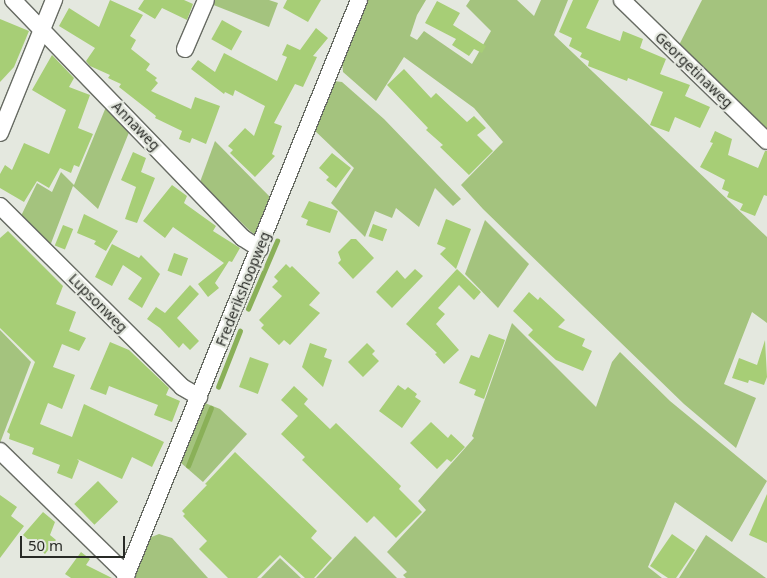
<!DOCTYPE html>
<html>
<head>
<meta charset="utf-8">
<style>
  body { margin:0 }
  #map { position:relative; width:767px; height:578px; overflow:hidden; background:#e4e8df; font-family:"Noto Sans",sans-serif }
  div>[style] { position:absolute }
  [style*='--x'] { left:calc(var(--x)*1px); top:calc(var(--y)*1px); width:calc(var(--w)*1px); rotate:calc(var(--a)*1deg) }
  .green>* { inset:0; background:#a4c37e }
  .stream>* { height:4.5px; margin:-2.25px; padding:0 2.25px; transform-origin:2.25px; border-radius:2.25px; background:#8ab058 }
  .building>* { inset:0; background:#a7ce76; transform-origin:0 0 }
  .roads { filter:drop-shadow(1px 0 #676b63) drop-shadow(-1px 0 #676b63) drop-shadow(0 1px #676b63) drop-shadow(0 -1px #676b63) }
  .minor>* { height:16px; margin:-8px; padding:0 8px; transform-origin:8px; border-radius:8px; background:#fff }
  span { translate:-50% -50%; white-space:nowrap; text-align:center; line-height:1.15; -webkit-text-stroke:4.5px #e4e8df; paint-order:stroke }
  .street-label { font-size:14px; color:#282a26 }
  .scale { position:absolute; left:20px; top:536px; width:105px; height:22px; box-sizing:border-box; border:2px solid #282a26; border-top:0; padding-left:6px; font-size:15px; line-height:18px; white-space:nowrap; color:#282a26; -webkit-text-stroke:4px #e4e8df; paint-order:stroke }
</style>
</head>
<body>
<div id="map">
  <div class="green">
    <i style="clip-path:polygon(213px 0,269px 0,278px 3px,269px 27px,211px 4px)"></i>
    <i style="clip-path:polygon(367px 0,426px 0,417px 15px,410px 36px,417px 40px,424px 31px,472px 64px,491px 31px,466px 6px,470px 0,517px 0,534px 16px,541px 0,568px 0,554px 35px,767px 237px,767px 323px,752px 312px,724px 384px,756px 398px,736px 448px,684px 404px,483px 209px,461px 185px,503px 142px,474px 108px,404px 57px,376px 101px,343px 72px,342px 61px)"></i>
    <i style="clip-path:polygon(702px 0,767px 0,767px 129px,679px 45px)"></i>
    <i style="clip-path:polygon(334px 81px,342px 82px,384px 119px,461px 199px,453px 206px,435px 188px,419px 227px,396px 208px,392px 218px,375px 211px,365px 237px,331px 203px,354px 168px,313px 129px)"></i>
    <i style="clip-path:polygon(108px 102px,132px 125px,98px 209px,73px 186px,50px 246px,21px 216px,37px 183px,52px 192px,61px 172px,74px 185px)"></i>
    <i style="clip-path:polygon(215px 141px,274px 201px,257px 236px,250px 231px,200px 182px)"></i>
    <i style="clip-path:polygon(485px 220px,529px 264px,498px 308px,465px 274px)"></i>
    <i style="clip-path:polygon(512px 323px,596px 407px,612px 362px,620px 352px,670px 401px,767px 481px,732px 542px,675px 502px,648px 567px,662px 578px,406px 578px,403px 575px,407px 572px,387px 552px,426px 510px,418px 501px,474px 438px,472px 436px)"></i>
    <i style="clip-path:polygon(0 330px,31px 362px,0 443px)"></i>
    <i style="clip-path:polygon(205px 403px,220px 409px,247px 434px,203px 482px,181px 463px)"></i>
    <i style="clip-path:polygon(159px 534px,172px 538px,208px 578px,133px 578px,149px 538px)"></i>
    <i style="clip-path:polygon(706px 535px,766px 578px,679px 578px)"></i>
    <i style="clip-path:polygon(355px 536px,397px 578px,316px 578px)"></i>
    <i style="clip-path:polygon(280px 558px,301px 578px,261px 578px)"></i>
  </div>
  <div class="stream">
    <i style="--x:248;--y:309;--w:74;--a:-66.9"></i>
    <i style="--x:218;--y:387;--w:60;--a:-68.6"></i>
    <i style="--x:188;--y:466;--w:62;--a:-68.4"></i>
  </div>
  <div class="building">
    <i style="clip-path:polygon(110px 0,143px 15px,130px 36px,136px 40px,131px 49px,150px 64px,146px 70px,157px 78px,155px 80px,158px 83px,151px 91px,191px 109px,195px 97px,220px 106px,206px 144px,192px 138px,190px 143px,179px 139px,182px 131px,155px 118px,156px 116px,119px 87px,121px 84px,108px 78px,110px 75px,90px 66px,86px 61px,95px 48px,59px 26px,69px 8px,99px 27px)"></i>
    <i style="clip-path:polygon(144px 0,184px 0,193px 4px,187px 20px,162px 8px,155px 19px,138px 9px)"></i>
    <i style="clip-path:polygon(287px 0,321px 0,308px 22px,283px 8px)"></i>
    <i style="clip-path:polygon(573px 0,599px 0,586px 28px,620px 41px,623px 31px,643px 39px,640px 48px,666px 59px,660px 74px,690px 85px,685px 96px,710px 107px,700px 128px,675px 117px,669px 132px,650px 125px,663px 92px,628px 78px,627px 81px,588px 66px,589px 61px,580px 57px,582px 53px,569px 46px,572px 38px,559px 32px)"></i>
    <i style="clip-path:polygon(437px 1px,460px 13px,453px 25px,486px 46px,482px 53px,474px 49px,469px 56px,452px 45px,456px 39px,425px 23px)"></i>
    <i style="clip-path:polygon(0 19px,29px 31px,14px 67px,0 82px)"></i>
    <i style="left:222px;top:20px;width:23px;height:22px;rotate:29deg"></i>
    <i style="clip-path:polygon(316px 28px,328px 38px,313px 56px,317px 57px,303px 87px,295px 84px,274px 123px,282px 126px,272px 154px,275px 156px,255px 177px,230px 153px,233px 150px,228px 146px,245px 128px,254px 136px,265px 106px,235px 90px,233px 96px,225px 92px,224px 94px,191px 69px,198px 60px,215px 72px,224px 53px,277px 81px,287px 57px,282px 55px,287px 44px,300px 50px)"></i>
    <i style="clip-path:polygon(52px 55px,74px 78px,69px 87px,90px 95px,78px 128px,93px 134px,79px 167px,74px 165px,71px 173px,60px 168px,49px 188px,37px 181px,24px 202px,0 188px,0 174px,5px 165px,12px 170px,24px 143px,49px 154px,66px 110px,32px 90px)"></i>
    <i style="clip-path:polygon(404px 69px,431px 98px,436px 93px,467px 122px,474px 116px,486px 128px,477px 135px,493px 151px,469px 175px,440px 147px,443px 145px,426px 130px,428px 128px,387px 85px)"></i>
    <i style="clip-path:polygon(715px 131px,732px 139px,728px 155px,758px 168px,765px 151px,767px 151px,767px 196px,764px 195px,755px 216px,740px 210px,743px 204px,727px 197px,729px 192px,722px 189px,725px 180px,700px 167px,713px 143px,710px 142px)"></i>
    <i style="clip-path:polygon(133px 152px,146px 158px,141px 172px,155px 178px,137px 223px,125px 219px,136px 187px,121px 180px)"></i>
    <i style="clip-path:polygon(332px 153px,351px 168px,336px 188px,326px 180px,329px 177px,319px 168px)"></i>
    <i style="clip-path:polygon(172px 185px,187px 196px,184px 203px,216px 226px,213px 231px,240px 248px,232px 262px,229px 261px,215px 283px,219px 288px,208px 297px,198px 284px,224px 263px,173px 227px,165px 238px,143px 221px)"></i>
    <i style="clip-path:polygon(309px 201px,338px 211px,330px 233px,306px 225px,308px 220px,301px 217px)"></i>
    <i style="clip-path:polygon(84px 214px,118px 231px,106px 251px,94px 244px,96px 241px,77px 233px)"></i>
    <i style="clip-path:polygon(446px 219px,471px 229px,456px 269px,440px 254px,446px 248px,437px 244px)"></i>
    <i style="left:373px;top:224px;width:15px;height:13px;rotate:20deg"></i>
    <i style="left:63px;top:225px;width:11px;height:22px;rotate:22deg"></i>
    <i style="clip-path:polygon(8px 231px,63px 286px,56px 304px,76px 312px,69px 331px,86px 338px,79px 351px,62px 344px,53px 367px,75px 375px,62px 409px,48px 403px,40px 424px,72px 437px,84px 404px,164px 442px,152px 467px,132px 457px,122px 479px,77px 459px,79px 461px,72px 479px,57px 473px,60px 465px,32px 454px,34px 448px,9px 439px,10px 434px,7px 432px,35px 362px,0 328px,0 238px)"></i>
    <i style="clip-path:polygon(351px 239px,356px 239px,374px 258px,353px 279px,338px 263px,341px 260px,338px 252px)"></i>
    <i style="clip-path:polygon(112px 244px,139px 258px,141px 255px,160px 274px,142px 308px,128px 299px,142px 278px,123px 265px,112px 286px,95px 277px)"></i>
    <i style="left:174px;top:253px;width:15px;height:19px;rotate:20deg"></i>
    <i style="clip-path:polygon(286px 264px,290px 268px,292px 266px,320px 293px,309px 305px,320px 313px,290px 345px,284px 340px,279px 345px,261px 328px,264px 325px,259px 320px,282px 296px,272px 287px,278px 281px,274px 277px)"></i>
    <i style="clip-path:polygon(415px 269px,423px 276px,392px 308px,376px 292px,397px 270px,405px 279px)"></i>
    <i style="clip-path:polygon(457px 269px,481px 292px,474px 300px,459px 285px,438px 308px,445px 314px,436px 324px,459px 350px,444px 364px,435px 354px,437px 353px,406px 324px)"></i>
    <i style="clip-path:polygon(190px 285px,199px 294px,177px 318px,199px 341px,190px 350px,183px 343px,179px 348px,160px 328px,147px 319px,156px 307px,165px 313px)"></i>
    <i style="clip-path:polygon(529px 292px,538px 300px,540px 297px,565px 320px,558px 327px,585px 339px,582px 346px,592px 351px,583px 371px,556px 360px,528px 335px,533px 330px,513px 311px)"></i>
    <i style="clip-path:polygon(489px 334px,505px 340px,484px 399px,474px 395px,476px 390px,459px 383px,471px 355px,479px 358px)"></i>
    <i style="clip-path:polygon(765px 340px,767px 377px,764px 385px,749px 380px,748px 383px,732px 378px,739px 358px,757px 365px)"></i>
    <i style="clip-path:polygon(110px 342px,129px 350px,169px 388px,166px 395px,180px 401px,172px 422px,154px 415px,158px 405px,109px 386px,106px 395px,90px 389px)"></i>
    <i style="clip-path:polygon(310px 343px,327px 349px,324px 357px,332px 360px,323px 387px,302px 367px)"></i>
    <i style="clip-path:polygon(367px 343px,375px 351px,372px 354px,379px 361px,363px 377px,348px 362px)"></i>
    <i style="left:250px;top:357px;width:20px;height:32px;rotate:20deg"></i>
    <i style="clip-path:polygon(398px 385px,405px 390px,408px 387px,417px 394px,415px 397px,421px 401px,402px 428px,379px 411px)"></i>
    <i style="clip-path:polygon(294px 386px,308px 399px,304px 404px,330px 429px,336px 423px,401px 486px,399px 489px,422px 512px,396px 538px,374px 516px,367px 523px,302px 460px,305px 457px,281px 434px,298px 416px,281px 400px)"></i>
    <i style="clip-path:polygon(431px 422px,448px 438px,451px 434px,465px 447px,451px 462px,447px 459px,437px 469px,410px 443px)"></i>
    <i style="clip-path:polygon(235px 452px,317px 531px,311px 538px,332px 558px,314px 578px,305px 578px,280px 555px,257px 578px,228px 578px,199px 549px,207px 541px,183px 516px,185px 514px,182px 511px,207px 485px,205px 484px)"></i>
    <i style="left:98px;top:481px;width:29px;height:33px;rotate:46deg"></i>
    <i style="clip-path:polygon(767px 494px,767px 543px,749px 535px)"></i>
    <i style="clip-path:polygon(0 495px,17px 507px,11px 516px,24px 526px,0 558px)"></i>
    <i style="clip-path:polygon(43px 512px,55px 522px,50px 535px,56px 540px,45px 554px,23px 535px)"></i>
    <i style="clip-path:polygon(672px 534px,695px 550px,676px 578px,668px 578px,650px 566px)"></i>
    <i style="clip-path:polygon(81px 552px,90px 559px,86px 565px,112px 578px,71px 578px,65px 574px)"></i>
  </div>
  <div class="roads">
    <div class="minor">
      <i style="--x:13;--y:0;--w:331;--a:46"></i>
      <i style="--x:243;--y:238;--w:20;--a:33"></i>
      <i style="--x:622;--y:0;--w:202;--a:44.2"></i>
      <i style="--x:185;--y:49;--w:53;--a:-66.8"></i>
      <i style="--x:0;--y:133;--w:144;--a:-67.9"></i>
      <i style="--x:0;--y:206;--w:257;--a:44.8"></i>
      <i style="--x:182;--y:387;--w:20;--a:30"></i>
      <i style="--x:0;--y:451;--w:177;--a:44.3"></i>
      <i style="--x:125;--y:578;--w:624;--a:-67.96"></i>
    </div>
  </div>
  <div class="street-label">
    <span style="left:694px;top:70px;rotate:44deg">Georgetinaweg</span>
    <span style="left:136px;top:126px;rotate:46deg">Annaweg</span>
    <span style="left:243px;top:289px;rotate:-68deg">Frederikshoopweg</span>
    <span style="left:98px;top:303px;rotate:45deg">Lupsonweg</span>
  </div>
  <div class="scale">50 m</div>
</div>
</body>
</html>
